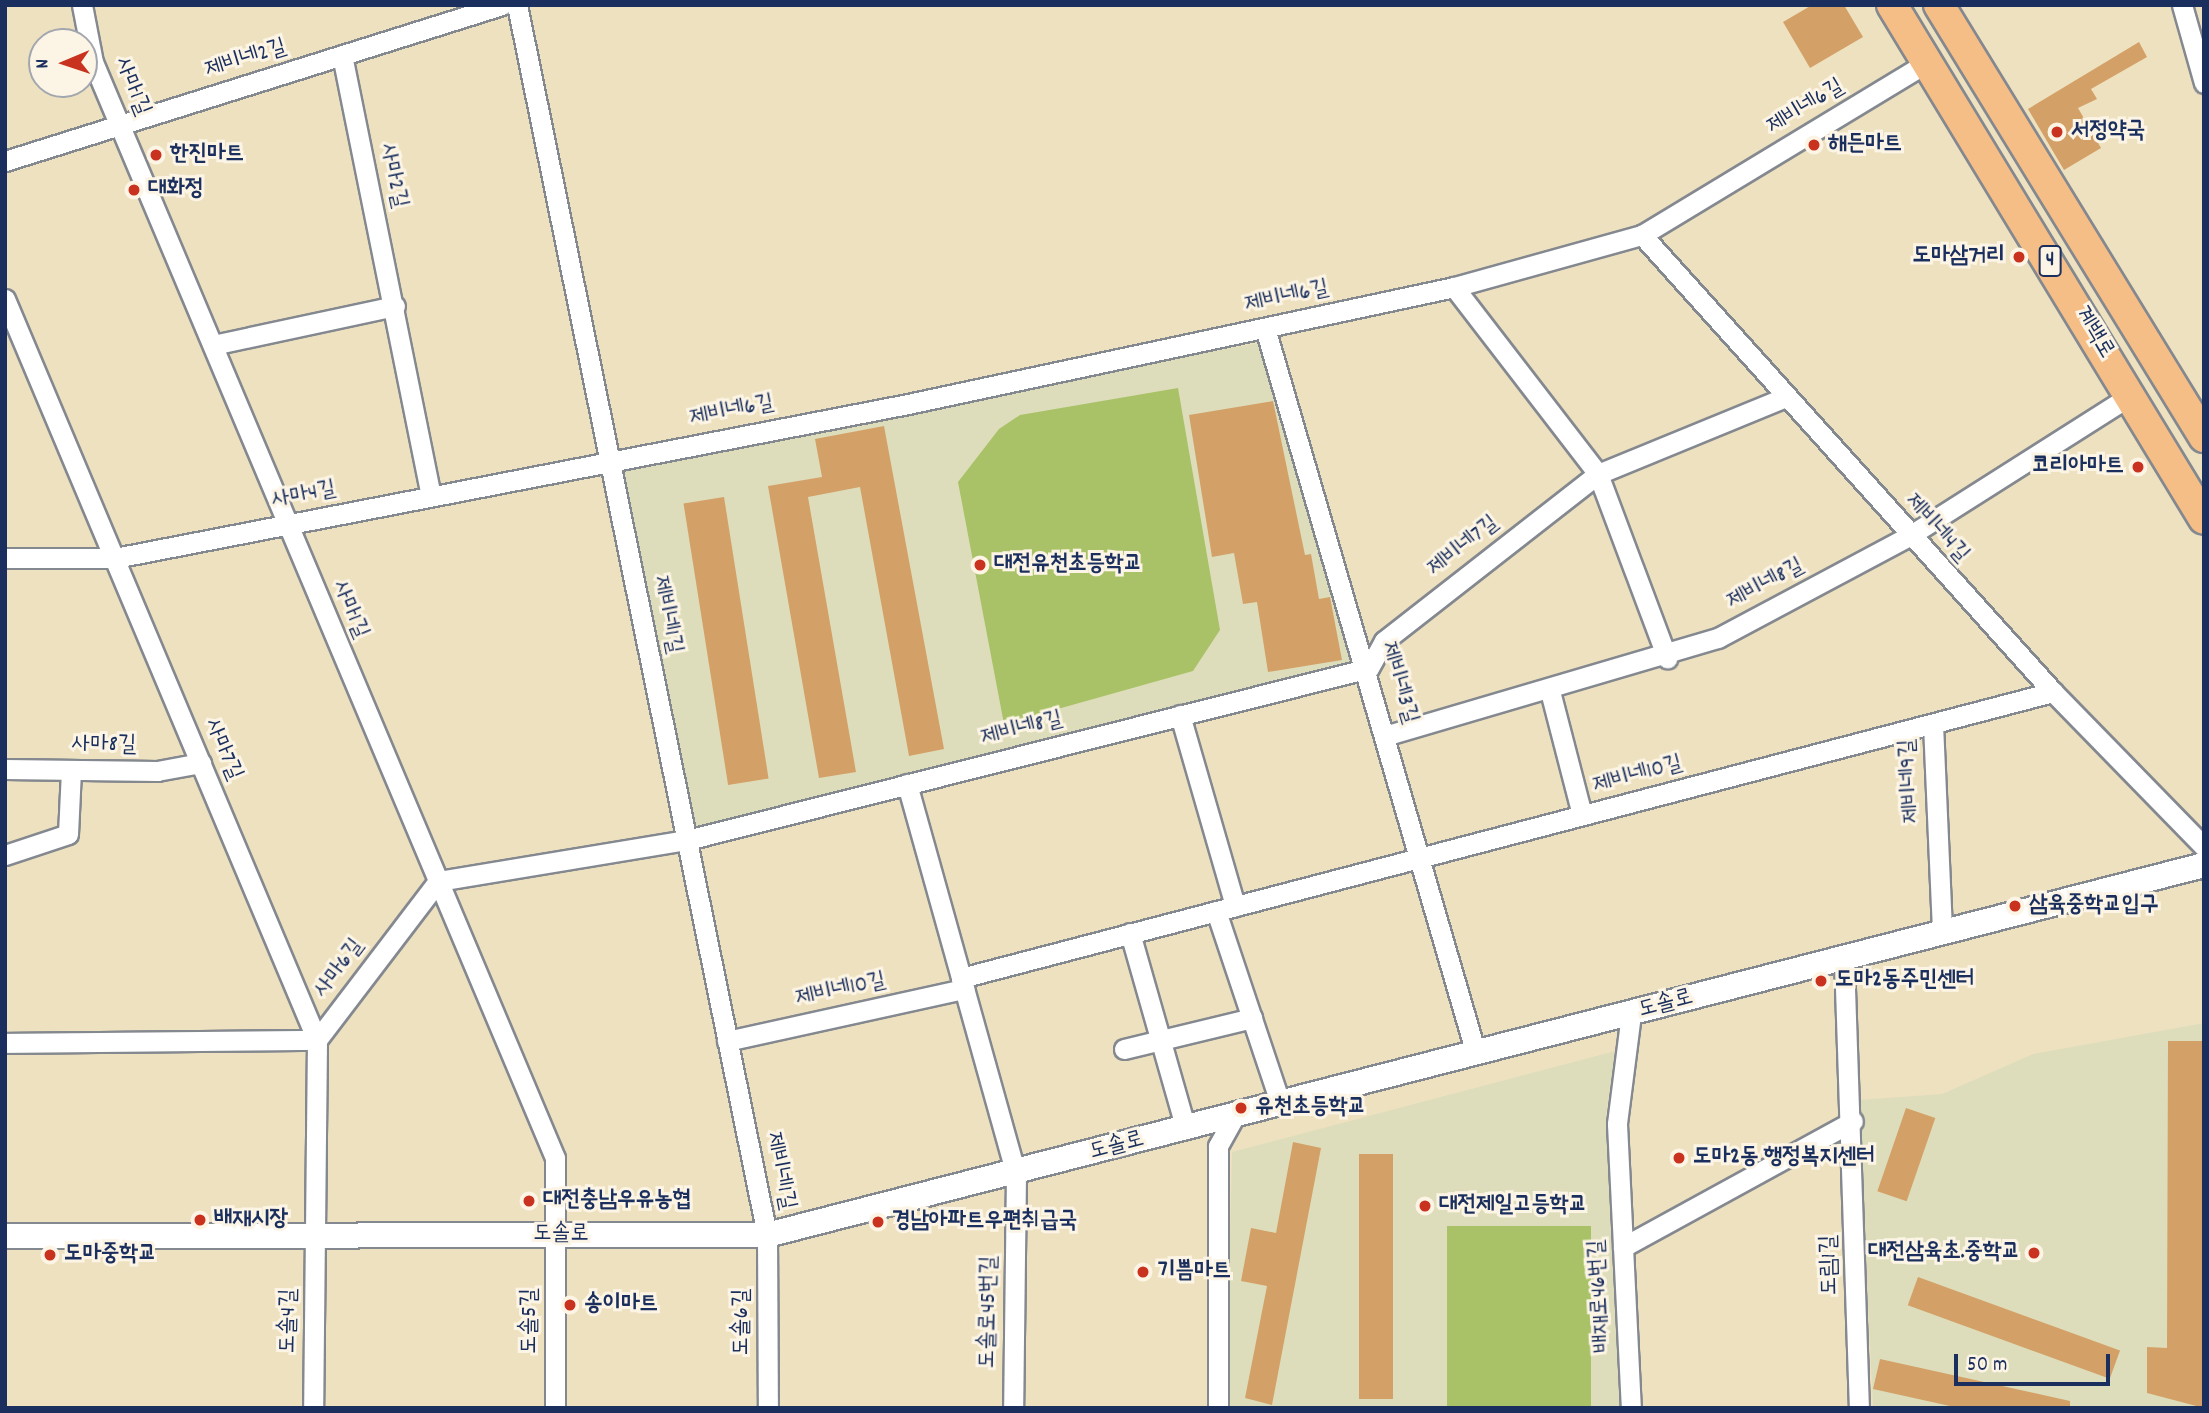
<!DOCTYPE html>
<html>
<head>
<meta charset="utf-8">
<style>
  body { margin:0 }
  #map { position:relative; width:2209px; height:1413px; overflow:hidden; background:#eee1c0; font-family:Dekko,"Poor Story",sans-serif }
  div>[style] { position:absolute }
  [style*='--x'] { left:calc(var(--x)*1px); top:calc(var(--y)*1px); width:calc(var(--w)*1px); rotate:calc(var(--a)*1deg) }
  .built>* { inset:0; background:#deddbb }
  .green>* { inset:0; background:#a9c268; transform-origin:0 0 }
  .building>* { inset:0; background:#d3a167; transform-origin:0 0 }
  .roads { filter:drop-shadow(2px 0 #84888f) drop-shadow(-2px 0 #84888f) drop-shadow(0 2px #84888f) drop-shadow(0 -2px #84888f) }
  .minor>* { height:19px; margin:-9.5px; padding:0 9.5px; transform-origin:9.5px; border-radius:9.5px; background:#fff }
  .tertiary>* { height:24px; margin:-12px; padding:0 12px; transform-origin:12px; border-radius:12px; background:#fff }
  .primary>* { height:30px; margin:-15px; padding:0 15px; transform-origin:15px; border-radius:15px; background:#f6be87 }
  .dots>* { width:19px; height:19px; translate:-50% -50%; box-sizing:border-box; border:4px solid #fcf5e5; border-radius:50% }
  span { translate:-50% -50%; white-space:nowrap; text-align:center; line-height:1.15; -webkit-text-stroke:6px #fcf5e5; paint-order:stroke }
  .shield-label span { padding:2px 5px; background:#fcf5e5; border:2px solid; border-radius:5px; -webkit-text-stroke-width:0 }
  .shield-label { font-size:21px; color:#1b2f5e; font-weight:700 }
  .street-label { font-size:23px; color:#1b2f5e }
  .poi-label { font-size:23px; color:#1b2f5e; font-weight:700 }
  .left { translate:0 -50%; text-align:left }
  .right { translate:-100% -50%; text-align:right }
  .frame { position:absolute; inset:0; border:7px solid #1b2f5e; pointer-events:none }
  .north { position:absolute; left:28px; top:28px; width:70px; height:70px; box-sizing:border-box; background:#fcf5e5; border:2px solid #a2a6af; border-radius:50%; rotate:268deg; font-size:19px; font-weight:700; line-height:28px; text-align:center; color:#1b2f5e }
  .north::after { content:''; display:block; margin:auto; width:24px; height:32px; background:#c8321e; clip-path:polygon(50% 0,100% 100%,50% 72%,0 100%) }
  .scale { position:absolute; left:1954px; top:1354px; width:156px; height:32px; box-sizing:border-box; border:4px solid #1b2f5e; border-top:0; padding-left:9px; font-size:21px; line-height:24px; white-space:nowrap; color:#1b2f5e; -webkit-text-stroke:5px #fcf5e5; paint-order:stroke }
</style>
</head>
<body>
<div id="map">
  <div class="built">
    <i style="clip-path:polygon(1265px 342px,1360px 670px,687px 840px,610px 460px)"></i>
    <i style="clip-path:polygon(2204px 1023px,2204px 1408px,1873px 1406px,1858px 1100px,1942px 1094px,2033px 1054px)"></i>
    <i style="clip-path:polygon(1615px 1051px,1606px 1115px,1627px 1260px,1628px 1408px,1226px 1408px,1232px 1152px)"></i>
  </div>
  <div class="green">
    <i style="clip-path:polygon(1178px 388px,1220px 630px,1193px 671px,1004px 724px,958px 482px,999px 429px,1020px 415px)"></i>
    <i style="left:1447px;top:1226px;width:144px;height:182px"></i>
  </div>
  <div class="building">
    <i style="clip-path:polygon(1812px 5px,1844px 5px,1863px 37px,1810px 68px,1783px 22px)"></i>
    <i style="clip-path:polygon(2139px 42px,2147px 57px,2091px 89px,2097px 99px,2078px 108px,2101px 148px,2064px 170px,2028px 109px)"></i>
    <i style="clip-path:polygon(1273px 401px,1305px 555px,1311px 554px,1319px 599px,1330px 597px,1342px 660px,1268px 672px,1257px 602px,1243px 604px,1234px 553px,1212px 557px,1189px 415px)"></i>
    <i style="clip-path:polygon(884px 426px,944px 749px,909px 756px,860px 487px,808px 497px,856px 772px,819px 778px,768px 486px,822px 477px,815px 439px)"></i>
    <i style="left:724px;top:497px;width:285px;height:41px;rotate:81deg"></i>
    <i style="clip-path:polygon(2168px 1041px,2204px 1041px,2204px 1408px,2147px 1393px,2147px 1347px,2167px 1348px)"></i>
    <i style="left:1906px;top:1108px;width:31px;height:88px;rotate:19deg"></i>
    <i style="clip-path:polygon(1293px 1142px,1321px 1148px,1272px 1405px,1245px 1398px,1267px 1286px,1241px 1281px,1251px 1228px,1276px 1233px)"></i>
    <i style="left:1359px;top:1154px;width:34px;height:245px"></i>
    <i style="left:1918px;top:1277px;width:215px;height:30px;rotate:20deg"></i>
    <i style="clip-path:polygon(1880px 1359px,2070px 1401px,2070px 1408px,1959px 1408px,1873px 1389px)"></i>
  </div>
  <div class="roads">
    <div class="minor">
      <i style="--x:82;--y:5;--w:58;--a:79.1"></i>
      <i style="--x:93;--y:62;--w:1189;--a:67.14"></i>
      <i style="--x:555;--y:1158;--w:250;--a:90"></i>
      <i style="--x:517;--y:5;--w:1255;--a:78.51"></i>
      <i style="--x:767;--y:1235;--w:173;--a:89.7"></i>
      <i style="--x:2182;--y:5;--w:81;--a:74.2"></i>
      <i style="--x:342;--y:55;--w:450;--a:78.6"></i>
      <i style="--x:5;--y:161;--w:521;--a:-17.43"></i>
      <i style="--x:1642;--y:235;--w:615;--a:48.03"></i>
      <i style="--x:2053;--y:692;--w:216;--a:45.7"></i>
      <i style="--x:1454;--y:287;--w:236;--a:52.4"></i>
      <i style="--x:1598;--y:474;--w:197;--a:69.4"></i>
      <i style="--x:5;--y:299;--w:804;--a:67.17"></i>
      <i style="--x:317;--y:1040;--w:368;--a:90.6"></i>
      <i style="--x:1265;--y:328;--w:756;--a:73.79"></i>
      <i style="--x:213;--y:345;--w:186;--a:-12.1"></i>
      <i style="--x:5;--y:558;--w:110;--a:0"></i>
      <i style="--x:115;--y:558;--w:808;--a:-10.99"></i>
      <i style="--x:908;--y:404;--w:558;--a:-12.09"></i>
      <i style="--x:1454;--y:287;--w:195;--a:-15.5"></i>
      <i style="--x:1642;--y:235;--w:336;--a:-31.2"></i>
      <i style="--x:1550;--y:691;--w:128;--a:75.5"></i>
      <i style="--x:1180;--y:715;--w:199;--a:73.9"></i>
      <i style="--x:1933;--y:724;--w:209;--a:87.5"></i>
      <i style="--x:1388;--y:735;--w:344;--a:-16.4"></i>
      <i style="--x:1718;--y:638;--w:217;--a:-28.1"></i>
      <i style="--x:1909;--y:536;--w:263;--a:-32.4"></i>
      <i style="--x:5;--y:769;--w:152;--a:0.8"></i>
      <i style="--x:157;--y:771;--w:45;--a:-10.3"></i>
      <i style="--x:907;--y:784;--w:405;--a:74.4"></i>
      <i style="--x:1016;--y:1174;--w:234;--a:90.7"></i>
      <i style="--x:5;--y:855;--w:66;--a:-18.4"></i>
      <i style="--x:68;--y:834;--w:64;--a:-87.3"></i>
      <i style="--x:1216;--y:911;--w:205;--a:71.5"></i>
      <i style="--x:1130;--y:933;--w:204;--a:74.1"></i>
      <i style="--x:1844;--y:958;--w:450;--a:88.1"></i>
      <i style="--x:961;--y:978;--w:1129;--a:-14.68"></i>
      <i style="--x:1631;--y:1014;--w:111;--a:97.3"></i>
      <i style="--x:1617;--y:1124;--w:284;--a:87.2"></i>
      <i style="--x:727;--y:1041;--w:243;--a:-12.4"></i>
      <i style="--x:5;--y:1043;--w:312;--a:-0.6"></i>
      <i style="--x:317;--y:1040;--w:200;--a:-52.7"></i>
      <i style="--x:438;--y:881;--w:252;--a:-9.4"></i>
      <i style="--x:687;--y:840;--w:703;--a:-14.15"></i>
      <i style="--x:1369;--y:668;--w:31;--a:-61"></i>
      <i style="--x:1384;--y:641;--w:271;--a:-38"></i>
      <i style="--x:1598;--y:474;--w:200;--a:-22.3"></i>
      <i style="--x:1124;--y:1049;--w:132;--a:-13.6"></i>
      <i style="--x:1623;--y:1247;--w:262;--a:-28.7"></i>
      <i style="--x:1218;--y:1408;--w:262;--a:-90"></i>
      <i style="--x:1218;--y:1146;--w:33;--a:-61"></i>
    </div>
    <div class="tertiary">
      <i style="--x:5;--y:1236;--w:762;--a:-0.08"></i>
      <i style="--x:767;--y:1235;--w:1484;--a:-14.44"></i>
    </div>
    <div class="primary">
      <i style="--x:1892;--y:5;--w:601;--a:58.74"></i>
      <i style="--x:1939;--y:5;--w:507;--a:58.47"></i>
    </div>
  </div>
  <div class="dots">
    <i style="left:2057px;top:132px;background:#c8321e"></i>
    <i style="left:1814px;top:145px;background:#c8321e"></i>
    <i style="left:156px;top:155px;background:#c8321e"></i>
    <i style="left:134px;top:190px;background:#c8321e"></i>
    <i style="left:2019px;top:257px;background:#c8321e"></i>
    <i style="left:2138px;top:467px;background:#c8321e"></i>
    <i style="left:980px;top:565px;background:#c8321e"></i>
    <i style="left:2015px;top:906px;background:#c8321e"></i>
    <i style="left:1821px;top:981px;background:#c8321e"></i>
    <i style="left:1241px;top:1108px;background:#c8321e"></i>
    <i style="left:1679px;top:1158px;background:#c8321e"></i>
    <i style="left:529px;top:1201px;background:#c8321e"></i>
    <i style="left:1425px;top:1206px;background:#c8321e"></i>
    <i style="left:200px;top:1220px;background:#c8321e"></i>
    <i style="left:878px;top:1222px;background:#c8321e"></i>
    <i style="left:2034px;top:1253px;background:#c8321e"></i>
    <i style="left:50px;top:1255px;background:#c8321e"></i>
    <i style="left:1143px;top:1272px;background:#c8321e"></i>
    <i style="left:570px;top:1305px;background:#c8321e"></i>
  </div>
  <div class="shield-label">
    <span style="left:2050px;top:261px">4</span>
  </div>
  <div class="street-label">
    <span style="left:246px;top:60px;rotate:-17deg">제비네2길</span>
    <span style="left:131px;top:87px;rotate:68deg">사마1길</span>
    <span style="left:1806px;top:108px;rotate:-31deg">제비네6길</span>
    <span style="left:392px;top:176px;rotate:78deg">사마2길</span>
    <span style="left:1287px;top:298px;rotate:-12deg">제비네6길</span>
    <span style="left:2093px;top:333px;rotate:59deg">계백로</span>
    <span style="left:732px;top:412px;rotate:-11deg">제비네6길</span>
    <span style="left:304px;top:496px;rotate:-11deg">사마4길</span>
    <span style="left:1936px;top:529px;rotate:48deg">제비네4길</span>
    <span style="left:1464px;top:547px;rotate:-38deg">제비네7길</span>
    <span style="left:1766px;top:585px;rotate:-28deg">제비네8길</span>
    <span style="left:349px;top:610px;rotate:67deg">사마1길</span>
    <span style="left:666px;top:615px;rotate:79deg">제비네1길</span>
    <span style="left:1398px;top:683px;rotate:74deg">제비네3길</span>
    <span style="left:1022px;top:730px;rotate:-14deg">제비네8길</span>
    <span style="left:104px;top:746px;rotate:1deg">사마8길</span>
    <span style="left:222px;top:750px;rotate:67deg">사마7길</span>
    <span style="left:1638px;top:776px;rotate:-15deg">제비네10길</span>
    <span style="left:1911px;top:781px;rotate:-93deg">제비네9길</span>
    <span style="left:340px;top:969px;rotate:-53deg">사마6길</span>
    <span style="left:841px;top:991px;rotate:-12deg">제비네10길</span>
    <span style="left:1666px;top:1005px;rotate:-15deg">도솔로</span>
    <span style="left:1117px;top:1147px;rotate:-15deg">도솔로</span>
    <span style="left:779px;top:1171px;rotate:79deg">제비네1길</span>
    <span style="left:561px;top:1235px">도솔로</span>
    <span style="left:1831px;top:1265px;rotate:-91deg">도림1길</span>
    <span style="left:1601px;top:1296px;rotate:-93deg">배재로46번길</span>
    <span style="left:990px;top:1312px;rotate:-89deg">도솔로45번길</span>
    <span style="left:290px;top:1321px;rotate:-89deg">도솔4길</span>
    <span style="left:531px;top:1321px;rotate:-90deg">도솔5길</span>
    <span style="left:743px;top:1322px;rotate:-90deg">도솔6길</span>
  </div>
  <div class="poi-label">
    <span class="left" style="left:2071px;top:132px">서정약국</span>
    <span class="left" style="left:1828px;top:145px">해든마트</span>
    <span class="left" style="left:170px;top:155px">한진마트</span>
    <span class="left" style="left:148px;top:190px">대화정</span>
    <span class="right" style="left:2005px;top:257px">도마삼거리</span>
    <span class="right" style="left:2124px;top:467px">코리아마트</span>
    <span class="left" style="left:994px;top:565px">대전유천초등학교</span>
    <span class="left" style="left:2029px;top:906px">삼육중학교입구</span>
    <span class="left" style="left:1835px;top:981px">도마2동주민센터</span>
    <span class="left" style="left:1255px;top:1108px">유천초등학교</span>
    <span class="left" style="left:1693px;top:1158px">도마2동 행정복지센터</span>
    <span class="left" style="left:543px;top:1201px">대전충남우유농협</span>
    <span class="left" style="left:1439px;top:1206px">대전제일고등학교</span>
    <span class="left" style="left:214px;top:1220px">배재시장</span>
    <span class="left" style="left:892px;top:1222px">경남아파트우편취급국</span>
    <span class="right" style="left:2020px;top:1253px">대전삼육초.중학교</span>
    <span class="left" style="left:64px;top:1255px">도마중학교</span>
    <span class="left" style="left:1157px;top:1272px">기쁨마트</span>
    <span class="left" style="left:584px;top:1305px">송이마트</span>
  </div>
  <div class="frame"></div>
  <div class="north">N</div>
  <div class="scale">50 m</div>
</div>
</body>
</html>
